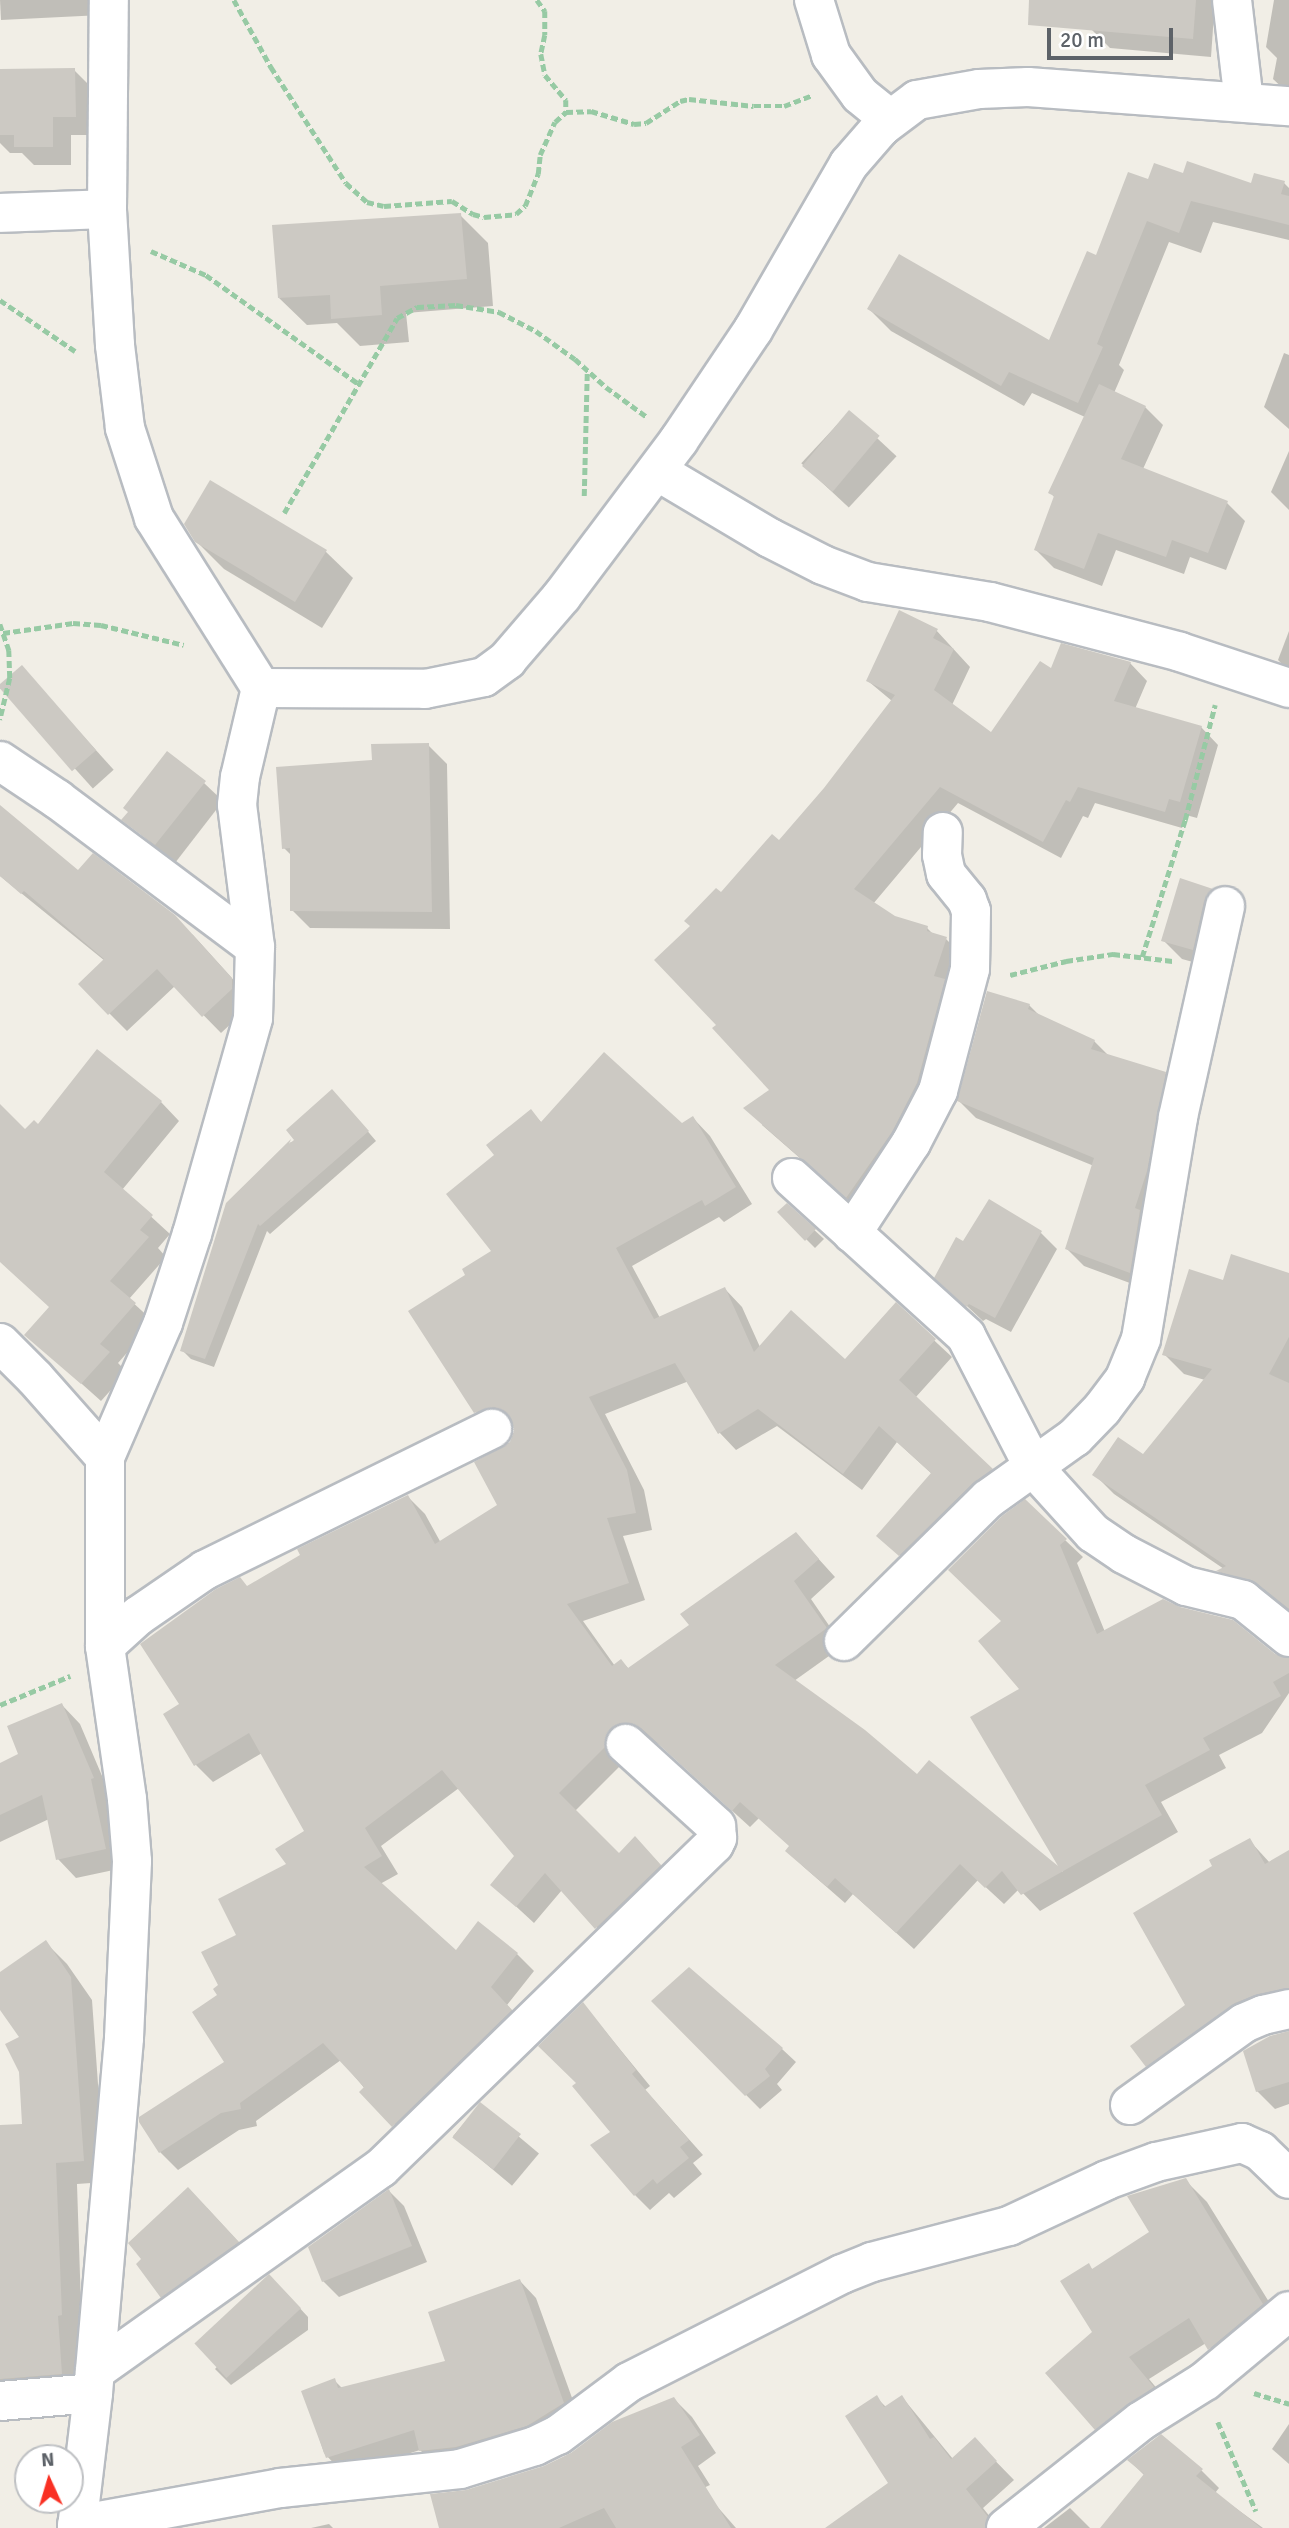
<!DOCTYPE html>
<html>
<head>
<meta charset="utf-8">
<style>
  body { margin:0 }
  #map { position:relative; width:1289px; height:2528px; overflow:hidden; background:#f1eee6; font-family:Signika,sans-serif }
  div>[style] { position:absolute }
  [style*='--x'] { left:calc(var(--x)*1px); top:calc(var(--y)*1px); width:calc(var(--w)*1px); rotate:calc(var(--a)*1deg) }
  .shadow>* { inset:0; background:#0003; transform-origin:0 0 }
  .building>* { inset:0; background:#ccc9c3; transform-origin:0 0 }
  .path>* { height:4.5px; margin-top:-2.25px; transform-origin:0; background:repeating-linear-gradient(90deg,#97caa4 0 7px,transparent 0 10.5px) }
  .roads { filter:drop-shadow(2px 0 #b8bcc1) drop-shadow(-2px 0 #b8bcc1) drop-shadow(0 2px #b8bcc1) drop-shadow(0 -2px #b8bcc1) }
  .street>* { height:38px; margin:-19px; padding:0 19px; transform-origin:19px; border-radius:19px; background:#fff }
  span { translate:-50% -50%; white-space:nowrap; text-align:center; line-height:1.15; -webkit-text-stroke:5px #fff; paint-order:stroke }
  .north { position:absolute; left:14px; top:2444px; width:70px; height:70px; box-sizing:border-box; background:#fff; border:2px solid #bec0c3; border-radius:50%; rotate:356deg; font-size:19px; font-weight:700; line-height:28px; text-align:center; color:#5d6268 }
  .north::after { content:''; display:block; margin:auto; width:24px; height:32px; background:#f93023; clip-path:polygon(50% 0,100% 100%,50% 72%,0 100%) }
  .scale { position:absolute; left:1047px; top:28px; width:126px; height:32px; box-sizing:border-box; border:4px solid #5d6268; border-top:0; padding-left:9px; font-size:21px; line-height:24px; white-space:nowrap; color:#5d6268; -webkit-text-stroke:5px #fff; paint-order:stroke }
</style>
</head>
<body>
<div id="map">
  <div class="shadow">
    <i style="clip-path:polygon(0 0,103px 0,102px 15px,1px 20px)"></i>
    <i style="clip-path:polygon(1094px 0,1215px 0,1211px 57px,1110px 48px,1092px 30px)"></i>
    <i style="clip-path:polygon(1274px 0,1289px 0,1289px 94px,1273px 79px,1277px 58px,1266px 47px)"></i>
    <i style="clip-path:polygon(0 70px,74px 70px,93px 89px,94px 135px,71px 135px,71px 165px,34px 165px,22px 153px,10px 153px,0 143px)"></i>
    <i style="clip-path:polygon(1184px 175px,1252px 186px,1284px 183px,1289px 188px,1289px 240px,1213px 222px,1201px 253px,1169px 242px,1119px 365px,1124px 370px,1114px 393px,1145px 407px,1163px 425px,1143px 469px,1227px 503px,1245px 521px,1226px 570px,1190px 557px,1184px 574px,1116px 550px,1102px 586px,1054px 568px,1036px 550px,1055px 498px,1050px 492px,1085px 417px,1032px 393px,1024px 406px,891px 331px,869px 309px,1050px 342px,1097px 257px,1149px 182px)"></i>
    <i style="clip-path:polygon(460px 215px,488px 243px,493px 306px,406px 313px,409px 342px,360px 346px,337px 323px,307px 325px,279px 298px)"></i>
    <i style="clip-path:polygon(1284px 353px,1289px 355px,1289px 429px,1264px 407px)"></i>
    <i style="left:849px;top:412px;width:65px;height:70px;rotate:43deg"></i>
    <i style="clip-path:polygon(1289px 451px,1289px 510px,1271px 492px)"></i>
    <i style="clip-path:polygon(196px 541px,325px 551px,353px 578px,322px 628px,224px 569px)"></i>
    <i style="clip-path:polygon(936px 630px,970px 667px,952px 705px,992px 734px,1052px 671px,1130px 663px,1147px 681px,1135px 709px,1201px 727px,1218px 745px,1197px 818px,1186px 815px,1182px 828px,1095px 803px,1088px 818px,1083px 816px,1061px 858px,958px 803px,873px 904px,895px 918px,927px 928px,935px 936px,946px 939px,963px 956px,961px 998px,864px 1214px,762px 1125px,771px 1090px,718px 1025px,721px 895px,780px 843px,826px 789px,892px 701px,868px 681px)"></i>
    <i style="clip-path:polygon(1289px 631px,1289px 671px,1278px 660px)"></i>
    <i style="left:22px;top:668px;width:137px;height:28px;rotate:48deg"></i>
    <i style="clip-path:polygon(428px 745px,447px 764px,450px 929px,310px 928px,292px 910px,292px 856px,284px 848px,374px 761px)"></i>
    <i style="clip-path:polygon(204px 783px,223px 801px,175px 863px,124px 820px,129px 813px)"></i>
    <i style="clip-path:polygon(0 807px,79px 873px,193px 935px,249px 997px,249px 1007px,221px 1033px,175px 986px,127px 1031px,80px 984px,105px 961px,0 876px)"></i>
    <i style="clip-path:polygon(1212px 890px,1230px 908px,1211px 967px,1182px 959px,1163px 940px)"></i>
    <i style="clip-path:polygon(1029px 1005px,1040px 1016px,1094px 1041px,1109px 1056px,1165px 1073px,1182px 1090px,1146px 1289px,1084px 1266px,1067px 1249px,1094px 1166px,976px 1118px,959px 1101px)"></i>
    <i style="clip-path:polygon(341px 1100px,376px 1141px,270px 1234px,267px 1231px,214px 1367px,191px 1359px,182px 1350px,228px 1204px,291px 1142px,293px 1143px)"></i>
    <i style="clip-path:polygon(161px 1102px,179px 1121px,122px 1190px,170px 1234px,158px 1248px,166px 1257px,129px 1299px,154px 1322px,118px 1363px,127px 1372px,101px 1401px,27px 1335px,51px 1308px,0 1260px,0 1107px,25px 1131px)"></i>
    <i style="clip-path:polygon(531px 1112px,542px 1123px,682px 1125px,693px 1118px,710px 1136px,752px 1204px,724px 1222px,719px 1217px,632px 1266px,660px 1318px,725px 1289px,742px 1307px,760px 1347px,845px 1361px,896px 1305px,952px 1357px,915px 1398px,1009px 1487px,918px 1572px,879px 1536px,932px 1474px,897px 1442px,862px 1490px,777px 1426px,736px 1450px,719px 1432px,689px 1381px,605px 1414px,644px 1490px,652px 1530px,623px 1536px,645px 1600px,583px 1621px,615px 1666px,621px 1661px,629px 1669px,692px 1626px,796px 1534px,835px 1577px,811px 1599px,843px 1646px,794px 1681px,917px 1776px,929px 1762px,1063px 1872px,973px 1717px,1022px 1689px,1003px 1621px,950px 1570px,1065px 1540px,1083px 1557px,1077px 1563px,1105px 1632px,1180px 1609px,1232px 1622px,1289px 1665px,1289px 1693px,1262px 1733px,1219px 1755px,1226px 1768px,1161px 1802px,1178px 1832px,1040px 1911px,1019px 1889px,1004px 1904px,978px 1880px,914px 1949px,853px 1894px,845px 1903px,805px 1868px,787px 1851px,791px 1847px,759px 1818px,750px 1827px,660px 1745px,650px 1740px,638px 1740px,622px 1764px,575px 1811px,619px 1856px,652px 1856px,677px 1883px,613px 1945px,562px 1890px,534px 1923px,493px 1885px,517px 1856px,459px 1788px,381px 1846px,398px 1874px,380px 1884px,456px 1953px,517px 1954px,534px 1971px,507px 2005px,528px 2028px,410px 2143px,341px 2060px,256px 2121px,257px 2126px,239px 2130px,178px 2170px,160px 2152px,140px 2122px,226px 2062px,220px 1986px,239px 1936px,288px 1865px,306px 1831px,262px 1753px,213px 1782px,196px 1765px,165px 1714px,181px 1705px,248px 1587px,408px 1497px,425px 1514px,441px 1543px,499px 1505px,515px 1431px,513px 1424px,493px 1430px,476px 1412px,468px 1276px,494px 1252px,496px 1155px)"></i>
    <i style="clip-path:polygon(989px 1201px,1041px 1233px,1057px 1249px,1011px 1332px,986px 1319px,983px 1321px,953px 1293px,964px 1243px)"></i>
    <i style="clip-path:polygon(787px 1205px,824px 1239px,815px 1248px,779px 1212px)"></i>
    <i style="clip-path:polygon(1289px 1274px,1289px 1611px,1278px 1602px,1238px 1590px,1219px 1571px,1224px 1569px,1114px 1494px,1094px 1474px,1144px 1457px,1205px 1380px,1184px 1374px,1164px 1354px,1224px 1282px)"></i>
    <i style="clip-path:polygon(62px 1705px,80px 1724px,111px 1797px,123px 1868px,76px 1878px,58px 1859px,49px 1819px,0 1842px,0 1765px,20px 1755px)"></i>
    <i style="clip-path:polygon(1249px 1840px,1270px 1863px,1289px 1852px,1289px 2008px,1164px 2083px,1147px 2066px,1187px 2005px,1214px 1866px)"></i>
    <i style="clip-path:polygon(46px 1943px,67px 1964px,92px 2000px,105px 2182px,77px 2184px,82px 2336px,78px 2337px,83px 2395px,0 2408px,0 2127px,24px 2125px,21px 2038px,0 2007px,0 1974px)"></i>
    <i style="clip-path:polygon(653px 2001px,782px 2049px,796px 2062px,777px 2084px,782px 2090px,760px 2109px)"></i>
    <i style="clip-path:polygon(583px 2004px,650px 2086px,645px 2090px,703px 2155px,693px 2163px,702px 2174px,674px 2198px,669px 2193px,650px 2210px,635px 2195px,613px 2132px,579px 2083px)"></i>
    <i style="clip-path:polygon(1289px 2032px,1289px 2104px,1275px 2109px,1257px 2091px)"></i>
    <i style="left:480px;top:2104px;width:77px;height:42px;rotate:40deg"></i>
    <i style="clip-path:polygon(1185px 2180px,1207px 2202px,1284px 2326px,1231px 2370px,1206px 2343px,1149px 2379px,1174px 2409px,1118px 2450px,1096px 2429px,1094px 2332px,1088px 2265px,1093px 2270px,1151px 2232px)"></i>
    <i style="clip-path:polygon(389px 2191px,404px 2206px,427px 2262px,339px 2297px,323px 2281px)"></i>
    <i style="clip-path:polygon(207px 2208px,256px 2261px,180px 2315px,162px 2296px)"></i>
    <i style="clip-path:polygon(520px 2281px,536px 2298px,580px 2420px,437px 2467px,420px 2450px,344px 2474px,324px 2453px,304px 2392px,334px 2380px,343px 2389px,448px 2362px)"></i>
    <i style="clip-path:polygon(285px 2292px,308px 2317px,308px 2330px,231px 2385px,215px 2369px)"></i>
    <i style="clip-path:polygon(876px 2397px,886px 2407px,902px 2397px,953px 2459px,975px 2440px,1014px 2480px,983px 2508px,999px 2528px,828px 2528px,890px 2483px)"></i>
    <i style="clip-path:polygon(674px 2399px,692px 2417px,716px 2453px,698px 2466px,710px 2485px,616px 2528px,441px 2528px,467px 2492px,545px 2467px)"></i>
    <i style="clip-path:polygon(1289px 2424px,1289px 2464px,1272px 2449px)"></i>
    <i style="clip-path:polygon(1129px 2460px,1201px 2470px,1219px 2488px,1215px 2493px,1263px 2528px,1102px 2528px,1145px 2476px)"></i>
    <i style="clip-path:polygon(715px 2504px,736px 2528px,680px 2528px)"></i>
    <i style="clip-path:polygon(1070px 2508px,1090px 2528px,1044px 2528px)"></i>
    <i style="clip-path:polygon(329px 2524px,333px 2528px,311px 2528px)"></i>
  </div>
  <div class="building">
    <i style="clip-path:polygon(1029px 0,1196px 0,1193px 39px,1028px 25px)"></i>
    <i style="clip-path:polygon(75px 68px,76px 117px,53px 117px,53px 147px,14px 147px,14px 135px,0 135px,0 69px)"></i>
    <i style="clip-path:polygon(1187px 161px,1251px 183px,1254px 173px,1285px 181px,1281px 194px,1289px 196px,1289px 225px,1191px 201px,1179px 233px,1147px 221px,1097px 344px,1103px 347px,1078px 403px,1009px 372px,1001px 386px,867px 309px,899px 254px,1049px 340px,1087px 251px,1096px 255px,1128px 172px,1148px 179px,1154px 163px,1183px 173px)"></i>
    <i style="clip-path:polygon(461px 213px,467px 279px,380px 286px,382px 315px,331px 319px,330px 295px,278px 298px,272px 225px)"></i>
    <i style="clip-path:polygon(1099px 384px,1146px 406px,1121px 459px,1228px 501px,1208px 553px,1172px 540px,1166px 557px,1098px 533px,1084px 569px,1034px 550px,1054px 496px,1048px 493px)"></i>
    <i style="left:849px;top:410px;width:40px;height:73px;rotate:40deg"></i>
    <i style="clip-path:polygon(210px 480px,327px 550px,295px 602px,195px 542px,184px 524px)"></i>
    <i style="clip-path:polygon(899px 610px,938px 629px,933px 638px,954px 649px,934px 690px,991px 732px,1040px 661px,1051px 668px,1061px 643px,1131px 662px,1114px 701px,1202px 726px,1180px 802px,1169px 799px,1165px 812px,1078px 787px,1070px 802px,1066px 800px,1043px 842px,940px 787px,854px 889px,895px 916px,928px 926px,927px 931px,947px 937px,934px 976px,945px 979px,917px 1083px,892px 1132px,846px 1198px,743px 1108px,769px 1090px,712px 1028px,716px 1025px,654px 960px,690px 926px,684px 921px,716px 888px,721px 892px,772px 834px,779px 840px,824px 788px,895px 695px,866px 681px)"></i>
    <i style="left:22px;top:665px;width:113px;height:32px;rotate:49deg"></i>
    <i style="clip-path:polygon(429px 743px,432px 912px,290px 911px,290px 848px,282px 849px,276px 767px,372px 760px,371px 744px)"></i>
    <i style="clip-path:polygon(167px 751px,206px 781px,155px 845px,121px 820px,128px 812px,123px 808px)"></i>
    <i style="clip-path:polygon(0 805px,78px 870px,93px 853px,175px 915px,232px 978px,232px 989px,202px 1017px,157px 969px,108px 1015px,78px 984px,104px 959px,24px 891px,21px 894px,0 876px)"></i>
    <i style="clip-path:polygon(1180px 878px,1213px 889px,1204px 901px,1193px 950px,1161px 941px)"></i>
    <i style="clip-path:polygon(987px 991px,1030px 1004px,1028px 1009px,1095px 1040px,1091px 1049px,1166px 1072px,1147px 1171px,1135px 1208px,1140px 1210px,1130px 1273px,1065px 1249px,1094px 1158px,957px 1101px)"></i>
    <i style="clip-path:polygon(97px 1049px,162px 1101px,104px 1172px,153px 1215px,140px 1230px,149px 1237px,110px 1281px,136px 1303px,100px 1344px,110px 1352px,81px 1384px,24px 1335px,49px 1307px,0 1262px,0 1104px,25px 1129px,34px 1120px,38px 1124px)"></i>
    <i style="clip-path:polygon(604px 1052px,682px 1123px,693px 1116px,736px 1187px,705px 1206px,702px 1200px,616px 1248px,654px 1319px,725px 1287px,754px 1352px,791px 1310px,845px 1359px,896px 1302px,936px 1339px,899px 1380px,993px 1469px,973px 1483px,899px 1556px,876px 1536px,931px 1473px,879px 1426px,843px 1474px,758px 1409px,718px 1434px,675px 1363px,589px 1397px,627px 1470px,636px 1513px,607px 1518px,629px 1583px,567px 1604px,612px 1666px,621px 1659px,628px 1668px,689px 1625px,680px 1614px,796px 1532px,819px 1559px,794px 1581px,827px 1628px,775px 1665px,865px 1730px,917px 1774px,929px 1760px,1058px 1866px,970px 1717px,1019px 1689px,978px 1641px,1001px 1621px,948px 1570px,1002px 1516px,1025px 1499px,1067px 1539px,1060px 1545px,1097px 1634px,1163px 1599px,1180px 1607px,1233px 1620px,1275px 1654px,1289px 1658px,1289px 1673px,1273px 1682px,1281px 1696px,1203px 1738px,1210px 1750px,1145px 1785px,1162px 1815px,1021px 1895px,1002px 1871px,985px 1888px,960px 1864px,896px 1933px,835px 1878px,827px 1887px,785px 1851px,789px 1846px,740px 1802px,732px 1811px,641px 1728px,631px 1723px,620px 1723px,610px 1729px,605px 1747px,559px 1793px,619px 1853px,635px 1836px,661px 1865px,595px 1929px,545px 1873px,516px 1907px,490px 1885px,514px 1856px,442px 1770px,365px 1828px,382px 1856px,364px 1867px,456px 1950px,478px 1921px,518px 1953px,491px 1987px,512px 2010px,392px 2127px,359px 2092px,364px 2087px,323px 2043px,240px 2103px,241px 2109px,221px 2113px,159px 2153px,139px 2122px,139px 2117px,224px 2062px,192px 2012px,217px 1995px,213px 1989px,218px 1985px,201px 1952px,236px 1935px,218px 1899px,286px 1864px,275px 1849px,304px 1831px,249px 1733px,194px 1766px,163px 1714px,179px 1704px,140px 1644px,216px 1589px,240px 1577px,247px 1586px,300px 1555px,297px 1549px,408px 1495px,435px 1544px,497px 1505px,474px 1462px,510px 1442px,514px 1431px,512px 1420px,505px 1411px,494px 1407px,474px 1413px,408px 1311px,465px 1275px,462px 1269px,491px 1251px,446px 1194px,494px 1155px,486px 1145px,531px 1109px,541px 1122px)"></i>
    <i style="clip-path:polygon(332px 1089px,369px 1131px,260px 1226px,258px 1224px,205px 1359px,180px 1351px,226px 1203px,291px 1139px,289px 1144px,294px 1140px,286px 1130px)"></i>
    <i style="clip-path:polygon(989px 1199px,1042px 1231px,995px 1318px,969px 1304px,966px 1307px,934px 1278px,956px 1237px,963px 1241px)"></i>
    <i style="clip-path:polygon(787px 1203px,816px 1229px,805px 1241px,777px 1212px)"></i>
    <i style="clip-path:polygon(1231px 1254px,1289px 1273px,1289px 1337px,1269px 1374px,1289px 1383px,1289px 1609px,1256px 1583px,1216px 1571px,1226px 1566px,1092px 1475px,1118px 1437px,1143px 1454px,1212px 1369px,1162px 1355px,1189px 1269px,1223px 1280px)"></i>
    <i style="clip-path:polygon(62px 1703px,94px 1778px,91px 1779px,106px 1849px,56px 1860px,42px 1795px,0 1815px,0 1763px,18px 1754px,7px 1726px)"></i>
    <i style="clip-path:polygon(1250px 1838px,1265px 1864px,1289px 1850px,1289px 1988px,1258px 1994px,1235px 2003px,1146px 2067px,1130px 2046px,1185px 2005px,1133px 1913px,1212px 1866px,1209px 1860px)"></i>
    <i style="clip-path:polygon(46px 1940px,71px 1977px,84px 2161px,56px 2163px,62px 2315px,58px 2316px,62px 2374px,0 2379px,0 2125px,22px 2124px,19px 2072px,5px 2044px,19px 2037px,0 2010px,0 1972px)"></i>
    <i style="clip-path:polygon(689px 1967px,783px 2048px,765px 2069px,770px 2076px,745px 2096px,651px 2001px)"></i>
    <i style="clip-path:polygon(583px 2002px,636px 2070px,632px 2074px,689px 2140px,680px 2147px,689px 2158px,657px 2184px,653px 2179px,634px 2196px,590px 2145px,610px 2132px,572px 2086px,576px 2083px,538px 2046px)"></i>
    <i style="clip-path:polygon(1289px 2031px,1289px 2082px,1256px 2092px,1243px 2051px,1270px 2036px)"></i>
    <i style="left:480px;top:2102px;width:52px;height:45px;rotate:38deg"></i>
    <i style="clip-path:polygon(1186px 2178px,1263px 2304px,1208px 2350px,1189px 2318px,1129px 2357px,1154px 2387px,1095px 2430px,1045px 2373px,1092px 2332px,1060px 2281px,1089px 2263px,1092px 2269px,1149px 2232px,1127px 2196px)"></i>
    <i style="clip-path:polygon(188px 2187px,239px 2242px,161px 2298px,136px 2264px,141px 2259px,128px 2243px)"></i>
    <i style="clip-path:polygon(389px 2189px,412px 2246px,322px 2282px,308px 2247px)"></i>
    <i style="left:269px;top:2274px;width:47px;height:102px;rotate:47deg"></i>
    <i style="clip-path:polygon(520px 2279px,564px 2403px,527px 2426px,456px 2447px,419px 2451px,414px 2430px,326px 2458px,301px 2391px,335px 2378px,338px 2388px,445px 2361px,428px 2312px)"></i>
    <i style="clip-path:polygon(877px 2395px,884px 2407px,902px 2395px,930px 2439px,934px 2437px,951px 2459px,975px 2437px,997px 2461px,966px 2489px,988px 2517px,985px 2528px,825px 2528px,888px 2483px,845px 2416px)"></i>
    <i style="clip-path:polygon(674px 2397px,700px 2435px,681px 2447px,731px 2528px,616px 2528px,604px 2508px,559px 2528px,439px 2528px,430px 2494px,466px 2490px,544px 2466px,571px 2453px,612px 2422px)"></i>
    <i style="clip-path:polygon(1161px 2434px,1203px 2469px,1196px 2476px,1261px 2528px,1100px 2528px,1144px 2474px,1127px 2460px)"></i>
  </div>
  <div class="path">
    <i style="--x:234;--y:0;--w:77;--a:61.1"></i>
    <i style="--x:271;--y:67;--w:138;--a:57.1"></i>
    <i style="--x:346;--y:183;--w:28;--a:42"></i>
    <i style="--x:367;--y:202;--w:17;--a:13"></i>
    <i style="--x:384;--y:206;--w:68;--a:-4.2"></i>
    <i style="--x:452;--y:201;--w:25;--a:32"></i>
    <i style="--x:473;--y:214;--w:11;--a:15"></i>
    <i style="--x:484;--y:217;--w:32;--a:-5"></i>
    <i style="--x:516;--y:214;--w:12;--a:-42"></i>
    <i style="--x:525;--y:206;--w:35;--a:-68"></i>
    <i style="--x:538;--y:174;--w:19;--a:-84"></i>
    <i style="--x:540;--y:155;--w:36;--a:-66"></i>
    <i style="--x:555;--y:122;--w:15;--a:-42"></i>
    <i style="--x:566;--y:112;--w:25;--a:-2"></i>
    <i style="--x:591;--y:111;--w:45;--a:16.8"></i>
    <i style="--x:634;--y:124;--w:12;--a:-5"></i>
    <i style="--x:646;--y:123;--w:40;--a:-32.9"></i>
    <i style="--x:680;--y:101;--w:9;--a:-13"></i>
    <i style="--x:689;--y:99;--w:65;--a:6.1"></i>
    <i style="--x:754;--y:106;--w:30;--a:0"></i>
    <i style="--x:784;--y:106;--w:30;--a:-21"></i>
    <i style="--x:537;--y:0;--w:14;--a:54"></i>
    <i style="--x:545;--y:11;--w:24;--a:90"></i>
    <i style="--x:545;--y:35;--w:19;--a:102"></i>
    <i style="--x:541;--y:54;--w:21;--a:79"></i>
    <i style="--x:545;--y:75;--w:33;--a:50"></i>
    <i style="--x:566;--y:100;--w:12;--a:90"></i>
    <i style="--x:151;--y:251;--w:60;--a:23.6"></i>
    <i style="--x:206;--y:275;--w:188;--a:35.5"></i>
    <i style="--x:0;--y:300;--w:91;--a:34.2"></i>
    <i style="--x:584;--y:496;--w:124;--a:-88.6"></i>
    <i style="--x:284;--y:513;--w:225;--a:-59.9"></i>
    <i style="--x:397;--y:318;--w:23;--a:-29"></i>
    <i style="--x:417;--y:307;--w:39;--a:-3"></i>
    <i style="--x:456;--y:305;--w:44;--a:9.2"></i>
    <i style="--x:499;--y:312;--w:42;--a:27.2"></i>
    <i style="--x:536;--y:331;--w:48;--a:35.7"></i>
    <i style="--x:575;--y:359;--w:42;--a:42.1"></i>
    <i style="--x:606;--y:387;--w:51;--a:36.2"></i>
    <i style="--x:0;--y:624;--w:28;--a:71"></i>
    <i style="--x:9;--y:650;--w:28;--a:88"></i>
    <i style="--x:10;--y:678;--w:43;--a:103.4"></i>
    <i style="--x:3;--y:633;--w:71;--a:-8.1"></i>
    <i style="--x:73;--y:623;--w:28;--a:4"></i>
    <i style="--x:101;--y:625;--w:85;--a:13.5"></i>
    <i style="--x:1142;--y:957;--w:144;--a:-72.6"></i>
    <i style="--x:1185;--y:820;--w:119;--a:-75.4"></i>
    <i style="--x:1010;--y:975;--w:58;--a:-14"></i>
    <i style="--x:1066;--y:961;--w:48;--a:-8.5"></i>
    <i style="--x:1113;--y:954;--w:60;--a:6.7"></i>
    <i style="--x:0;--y:1705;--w:76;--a:-22.5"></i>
    <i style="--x:1254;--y:2393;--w:37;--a:17"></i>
    <i style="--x:1218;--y:2422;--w:97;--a:66.9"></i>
  </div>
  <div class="roads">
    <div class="street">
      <i style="--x:814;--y:0;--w:58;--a:72.8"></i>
      <i style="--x:831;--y:55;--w:49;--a:54.1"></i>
      <i style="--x:860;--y:95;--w:32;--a:39"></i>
      <i style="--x:885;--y:115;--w:13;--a:108"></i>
      <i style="--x:1232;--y:0;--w:103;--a:83.3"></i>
      <i style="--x:0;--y:213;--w:107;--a:-2.1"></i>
      <i style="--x:657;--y:471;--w:131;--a:30.7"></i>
      <i style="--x:770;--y:538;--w:59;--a:27"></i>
      <i style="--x:823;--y:565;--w:48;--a:20.7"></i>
      <i style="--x:868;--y:582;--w:124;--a:9.3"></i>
      <i style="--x:990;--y:602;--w:196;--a:14.7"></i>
      <i style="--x:1180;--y:652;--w:115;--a:18.3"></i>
      <i style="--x:261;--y:688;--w:164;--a:0.3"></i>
      <i style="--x:425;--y:689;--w:60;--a:-11.5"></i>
      <i style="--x:484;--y:677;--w:29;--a:-36"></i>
      <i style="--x:507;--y:660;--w:84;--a:-49.3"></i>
      <i style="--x:562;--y:596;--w:195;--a:-53.1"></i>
      <i style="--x:679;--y:440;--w:133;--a:-56.1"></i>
      <i style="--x:753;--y:330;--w:192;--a:-60"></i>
      <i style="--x:849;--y:164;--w:49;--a:-49.1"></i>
      <i style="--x:881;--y:127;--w:45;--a:-36.9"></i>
      <i style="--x:917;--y:100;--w:63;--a:-10.1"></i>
      <i style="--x:979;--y:89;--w:49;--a:-2.3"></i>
      <i style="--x:1028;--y:87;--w:262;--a:4.2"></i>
      <i style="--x:0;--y:761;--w:69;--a:33.7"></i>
      <i style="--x:57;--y:799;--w:247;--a:36.8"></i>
      <i style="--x:792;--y:1178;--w:235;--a:42.2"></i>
      <i style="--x:966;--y:1336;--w:148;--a:62.7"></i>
      <i style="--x:1034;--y:1468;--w:88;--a:47.8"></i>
      <i style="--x:1093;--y:1533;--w:37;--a:34"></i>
      <i style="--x:1124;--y:1554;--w:70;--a:27.3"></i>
      <i style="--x:1186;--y:1586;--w:59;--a:13.8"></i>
      <i style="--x:1243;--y:1600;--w:59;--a:38.8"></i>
      <i style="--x:852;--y:1233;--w:108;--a:-56.8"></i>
      <i style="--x:911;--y:1143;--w:59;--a:-62.6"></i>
      <i style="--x:938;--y:1091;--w:126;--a:-75.3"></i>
      <i style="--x:970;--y:969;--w:58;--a:-89"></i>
      <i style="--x:971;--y:911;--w:12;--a:-110"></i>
      <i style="--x:967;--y:900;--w:33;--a:-129"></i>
      <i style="--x:946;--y:874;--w:19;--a:-102"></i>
      <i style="--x:942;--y:855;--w:23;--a:-88"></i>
      <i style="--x:0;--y:1343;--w:49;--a:45"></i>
      <i style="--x:35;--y:1378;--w:106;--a:48.5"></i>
      <i style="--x:844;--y:1641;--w:202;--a:-44.6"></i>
      <i style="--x:988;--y:1499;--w:107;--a:-35.5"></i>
      <i style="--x:1075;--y:1437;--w:39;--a:-46"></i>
      <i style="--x:1102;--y:1409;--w:39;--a:-53"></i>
      <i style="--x:1125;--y:1378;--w:42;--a:-67.7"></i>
      <i style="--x:1141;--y:1339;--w:225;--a:-80.5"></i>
      <i style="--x:1178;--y:1117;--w:216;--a:-77.4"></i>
      <i style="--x:105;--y:1646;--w:45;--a:-42.3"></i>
      <i style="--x:138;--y:1616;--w:81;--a:-34.5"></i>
      <i style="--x:205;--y:1570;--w:320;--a:-26.2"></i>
      <i style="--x:1130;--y:2105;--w:140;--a:-35.7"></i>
      <i style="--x:1244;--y:2023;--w:21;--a:-23"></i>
      <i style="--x:1263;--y:2015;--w:27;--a:-13"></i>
      <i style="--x:95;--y:2371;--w:351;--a:-35.4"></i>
      <i style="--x:381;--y:2168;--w:465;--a:-44.2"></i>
      <i style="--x:714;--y:1844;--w:7;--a:-63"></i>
      <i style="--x:717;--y:1838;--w:12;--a:-95"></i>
      <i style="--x:716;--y:1826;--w:122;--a:-137.7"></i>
      <i style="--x:0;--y:2401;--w:93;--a:-4.9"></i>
      <i style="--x:77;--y:2525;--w:206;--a:-10.3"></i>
      <i style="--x:280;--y:2488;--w:181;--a:-6"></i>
      <i style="--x:460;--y:2469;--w:78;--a:-17"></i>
      <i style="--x:535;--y:2446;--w:25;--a:-26"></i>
      <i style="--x:558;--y:2435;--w:89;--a:-36.7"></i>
      <i style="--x:629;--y:2382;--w:239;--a:-26.9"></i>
      <i style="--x:842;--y:2274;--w:32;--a:-22"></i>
      <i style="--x:872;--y:2262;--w:142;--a:-14.7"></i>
      <i style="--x:1009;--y:2226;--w:108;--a:-25.1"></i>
      <i style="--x:1107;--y:2180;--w:52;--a:-20.2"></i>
      <i style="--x:1156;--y:2162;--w:88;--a:-12.5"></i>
      <i style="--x:1242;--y:2143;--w:20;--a:24"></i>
      <i style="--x:1260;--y:2151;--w:40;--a:44"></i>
      <i style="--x:77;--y:2528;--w:136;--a:-83.2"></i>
      <i style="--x:93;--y:2393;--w:356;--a:-85"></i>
      <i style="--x:124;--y:2038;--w:177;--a:-87.4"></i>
      <i style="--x:132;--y:1861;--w:62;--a:-94.6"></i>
      <i style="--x:127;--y:1799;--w:155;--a:-98.2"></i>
      <i style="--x:105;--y:1646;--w:189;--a:-90"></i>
      <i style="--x:105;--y:1457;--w:146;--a:-66.6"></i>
      <i style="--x:163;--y:1323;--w:94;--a:-72"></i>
      <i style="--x:192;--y:1234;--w:224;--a:-74.2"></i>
      <i style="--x:253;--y:1018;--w:71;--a:-88.4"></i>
      <i style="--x:255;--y:947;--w:143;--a:-97.2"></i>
      <i style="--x:237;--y:805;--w:28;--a:-84"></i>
      <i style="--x:240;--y:777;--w:91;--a:-76.7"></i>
      <i style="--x:261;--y:688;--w:201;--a:-122.2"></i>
      <i style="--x:154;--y:518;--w:95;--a:-107.9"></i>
      <i style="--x:125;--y:428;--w:84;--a:-96.9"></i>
      <i style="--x:115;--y:345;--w:136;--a:-93.4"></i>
      <i style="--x:107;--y:209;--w:209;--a:-89.5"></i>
      <i style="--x:1006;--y:2528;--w:172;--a:-38.4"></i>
      <i style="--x:1141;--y:2421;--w:75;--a:-32"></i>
      <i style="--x:1205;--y:2381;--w:109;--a:-39.8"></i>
    </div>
  </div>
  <div class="north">N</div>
  <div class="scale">20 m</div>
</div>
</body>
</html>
